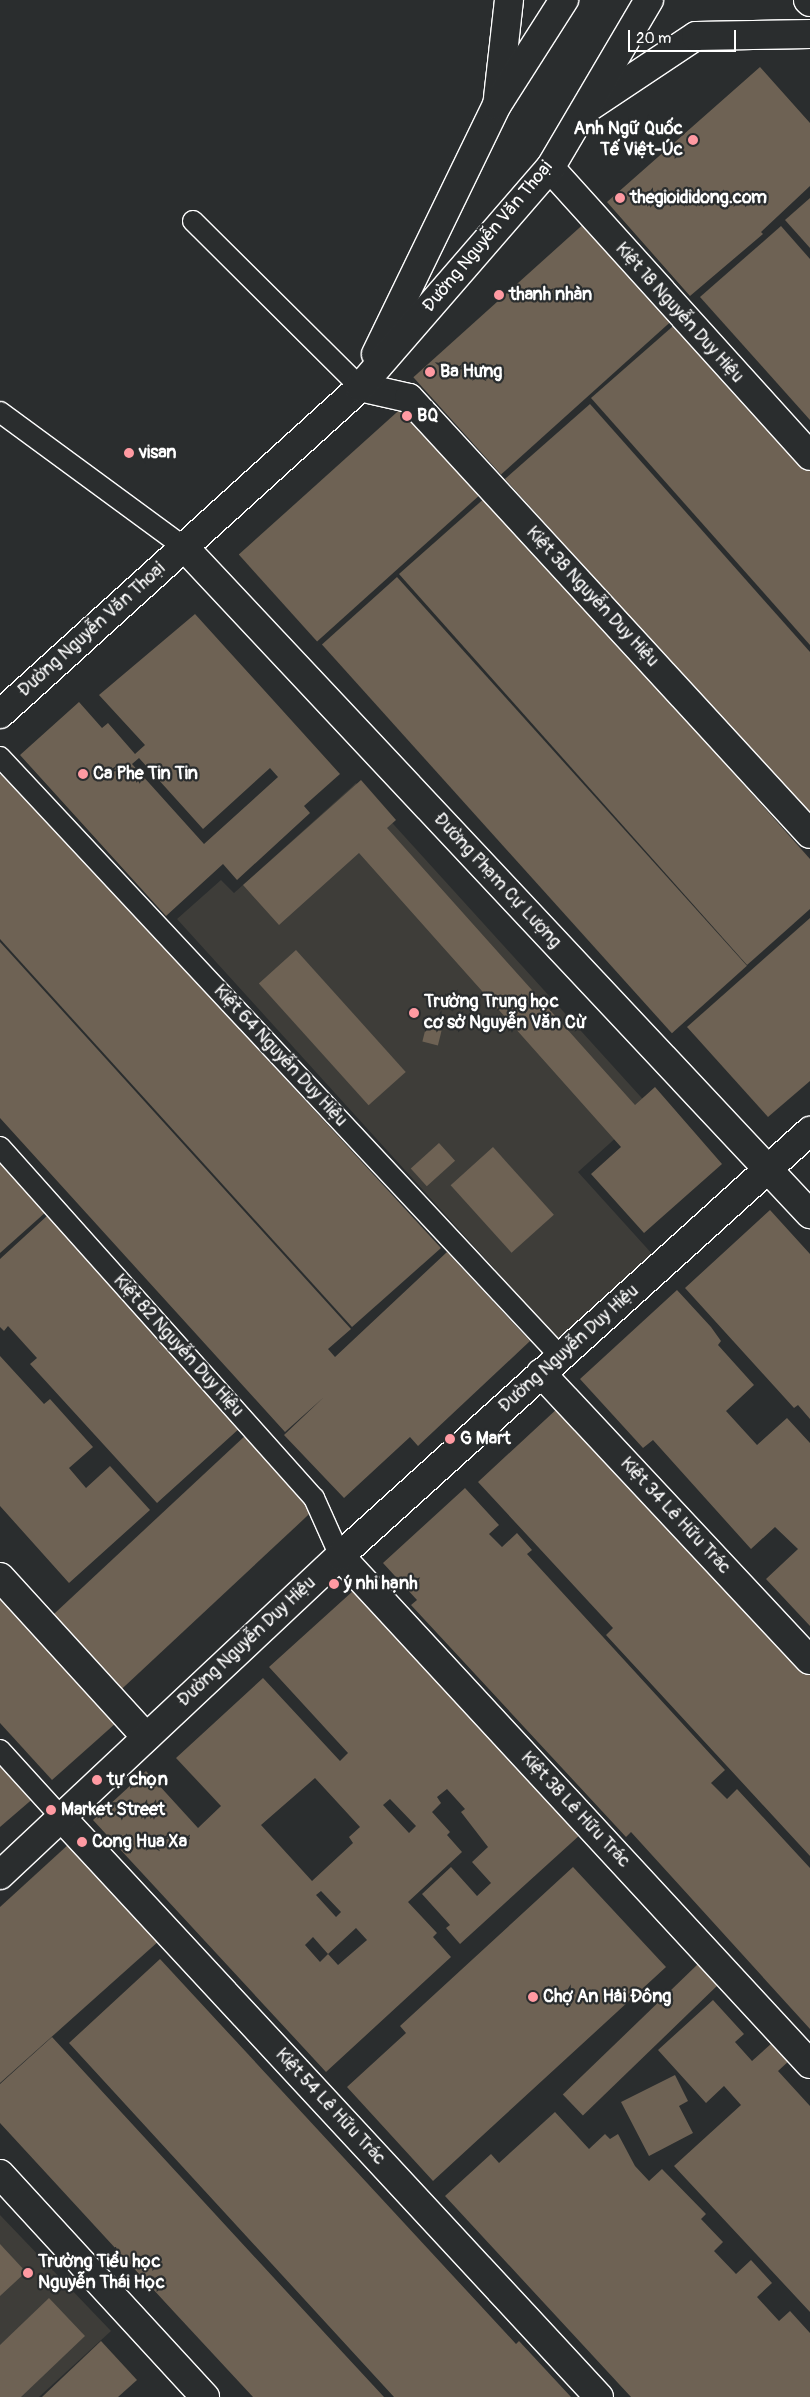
<!DOCTYPE html>
<html>
<head>
<meta charset="utf-8">
<style>
  body { margin:0 }
  #map { position:relative; width:810px; height:2397px; overflow:hidden; background:#2a2d2e; font-family:Pangolin,sans-serif }
  div>[style] { position:absolute }
  [style*='--x'] { left:calc(var(--x)*1px); top:calc(var(--y)*1px); width:calc(var(--w)*1px); rotate:calc(var(--a)*1deg) }
  .built>* { inset:0; background:#3e3d39 }
  .building>* { inset:0; background:#6e6254; transform-origin:0 0 }
  .roads { filter:drop-shadow(1px 0 #fff) drop-shadow(-1px 0 #fff) drop-shadow(0 1px #fff) drop-shadow(0 -1px #fff) }
  .lane>* { height:20px; margin:-10px; padding:0 10px; transform-origin:10px; border-radius:10px; background:#2a2d2e }
  .street>* { height:28px; margin:-14px; padding:0 14px; transform-origin:14px; border-radius:14px; background:#2a2d2e }
  .secondary>* { height:28px; margin:-14px; padding:0 14px; transform-origin:14px; border-radius:14px; background:#2a2d2e }
  .highway>* { height:28px; margin:-14px; padding:0 14px; transform-origin:14px; border-radius:14px; background:#2a2d2e }
  .dots>* { width:14px; height:14px; translate:-50% -50%; box-sizing:border-box; border:2px solid #2a2d2e; border-radius:50% }
  span { translate:-50% -50%; white-space:nowrap; text-align:center; line-height:1.15; -webkit-text-stroke:4.5px #2a2d2e; paint-order:stroke }
  .poi-label { font-size:18px; color:#fff; font-weight:700 }
  .right { translate:-100% -50%; text-align:right }
  .left { translate:0 -50%; text-align:left }
  .street-label { font-size:18px; color:#fff }
  .scale { position:absolute; left:628px; top:30px; width:108px; height:22px; box-sizing:border-box; border:2px solid #fff; border-top:0; padding-left:6px; font-size:15px; line-height:18px; white-space:nowrap; color:#fff; -webkit-text-stroke:4px #2a2d2e; paint-order:stroke }
</style>
</head>
<body>
<div id="map">
  <div class="built">
    <i style="clip-path:polygon(356px 783px,650px 1107px,578px 1172px,654px 1256px,560px 1341px,177px 919px,221px 880px,234px 893px)"></i>
    <i style="clip-path:polygon(0 2215px,111px 2331px,39px 2397px,0 2397px)"></i>
  </div>
  <div class="building">
    <i style="clip-path:polygon(760px 67px,810px 123px,810px 186px,761px 232px,763px 234px,690px 296px,607px 202px)"></i>
    <i style="clip-path:polygon(810px 198px,810px 248px,785px 220px)"></i>
    <i style="left:588px;top:220px;width:131px;height:235px;rotate:48deg"></i>
    <i style="clip-path:polygon(781px 226px,810px 259px,810px 420px,700px 297px)"></i>
    <i style="clip-path:polygon(680px 320px,810px 467px,810px 645px,591px 398px)"></i>
    <i style="left:406px;top:404px;width:117px;height:225px;rotate:48deg"></i>
    <i style="clip-path:polygon(590px 404px,810px 652px,810px 817px,505px 479px)"></i>
    <i style="clip-path:polygon(487px 496px,810px 859px,810px 909px,747px 965px,399px 574px)"></i>
    <i style="left:397px;top:577px;width:523px;height:101px;rotate:48deg"></i>
    <i style="clip-path:polygon(evenodd,195px 614px,340px 774px,304px 806px,310px 813px,237px 880px,223px 864px,166px 916px,20px 755px,79px 702px,102px 728px,108px 723px,135px 754px,145px 745px,99px 695px,195px 614px,139px 758px,203px 829px,270px 768px,278px 777px,204px 844px,132px 764px,139px 758px)"></i>
    <i style="clip-path:polygon(3px 772px,441px 1248px,352px 1327px,0 939px,0 775px)"></i>
    <i style="clip-path:polygon(361px 780px,396px 820px,387px 828px,635px 1105px,655px 1087px,722px 1164px,644px 1233px,591px 1174px,621px 1147px,359px 853px,279px 925px,243px 885px)"></i>
    <i style="clip-path:polygon(810px 918px,810px 1081px,768px 1117px,687px 1027px)"></i>
    <i style="clip-path:polygon(0 942px,351px 1329px,328px 1349px,335px 1357px,447px 1252px,530px 1341px,418px 1446px,410px 1437px,344px 1498px,284px 1435px,324px 1397px,285px 1432px,0 1118px)"></i>
    <i style="left:296px;top:950px;width:164px;height:50px;rotate:48deg"></i>
    <i style="left:426px;top:1027px;width:16px;height:15px;rotate:14deg"></i>
    <i style="left:439px;top:1143px;width:24px;height:38px;rotate:48deg"></i>
    <i style="left:493px;top:1147px;width:91px;height:57px;rotate:48deg"></i>
    <i style="clip-path:polygon(0 1159px,47px 1211px,0 1253px)"></i>
    <i style="clip-path:polygon(770px 1210px,810px 1254px,810px 1419px,798px 1405px,794px 1408px,685px 1288px)"></i>
    <i style="clip-path:polygon(48px 1215px,241px 1427px,157px 1503px,30px 1364px,37px 1358px,8px 1326px,4px 1331px,0 1327px,0 1259px)"></i>
    <i style="clip-path:polygon(677px 1290px,711px 1327px,721px 1341px,718px 1345px,754px 1385px,726px 1411px,757px 1445px,787px 1418px,810px 1443px,810px 1626px,766px 1579px,798px 1549px,775px 1527px,751px 1549px,653px 1440px,643px 1448px,580px 1379px)"></i>
    <i style="clip-path:polygon(0 1356px,44px 1404px,50px 1399px,93px 1447px,69px 1468px,86px 1488px,110px 1466px,150px 1510px,69px 1583px,0 1506px)"></i>
    <i style="clip-path:polygon(559px 1407px,810px 1674px,810px 1856px,606px 1635px,613px 1628px,478px 1482px)"></i>
    <i style="left:247px;top:1434px;width:101px;height:268px;rotate:47deg"></i>
    <i style="clip-path:polygon(465px 1488px,499px 1525px,489px 1534px,502px 1547px,517px 1533px,532px 1550px,527px 1554px,713px 1757px,725px 1770px,711px 1783px,727px 1799px,737px 1789px,810px 1868px,810px 2029px,631px 1832px,626px 1837px,411px 1605px,417px 1600px,383px 1563px)"></i>
    <i style="clip-path:polygon(evenodd,353px 1591px,581px 1834px,460px 1944px,446px 1928px,450px 1925px,422px 1894px,451px 1867px,477px 1896px,491px 1883px,472px 1862px,488px 1847px,461px 1812px,465px 1809px,447px 1789px,437px 1797px,441px 1803px,432px 1812px,450px 1832px,447px 1835px,462px 1852px,408px 1902px,437px 1933px,433px 1937px,451px 1957px,326px 2072px,93px 1820px,146px 1771px,198px 1828px,221px 1806px,176px 1758px,263px 1678px,340px 1761px,348px 1753px,269px 1667px,353px 1591px,315px 1778px,360px 1827px,349px 1837px,353px 1843px,312px 1881px,261px 1825px,315px 1778px,353px 1591px,390px 1799px,416px 1826px,409px 1833px,383px 1805px,390px 1799px,353px 1591px,321px 1891px,341px 1912px,336px 1917px,316px 1895px,321px 1891px,353px 1591px,356px 1928px,367px 1940px,338px 1965px,328px 1954px,356px 1928px,353px 1591px,313px 1937px,328px 1954px,320px 1962px,305px 1945px,313px 1937px)"></i>
    <i style="clip-path:polygon(0 1595px,116px 1723px,52px 1780px,0 1723px)"></i>
    <i style="clip-path:polygon(0 1756px,36px 1796px,0 1827px)"></i>
    <i style="clip-path:polygon(70px 1843px,160px 1940px,0 2083px,0 1907px)"></i>
    <i style="clip-path:polygon(573px 1867px,666px 1967px,433px 2181px,347px 2087px,406px 2033px,400px 2026px)"></i>
    <i style="clip-path:polygon(160px 1959px,516px 2344px,519px 2341px,571px 2397px,394px 2397px,69px 2043px)"></i>
    <i style="left:698px;top:1964px;width:29px;height:188px;rotate:46deg"></i>
    <i style="clip-path:polygon(713px 2000px,744px 2034px,735px 2042px,752px 2061px,773px 2042px,790px 2060px,778px 2071px,810px 2106px,810px 2312px,674px 2166px,741px 2105px,724px 2086px,706px 2103px,658px 2050px)"></i>
    <i style="clip-path:polygon(52px 2037px,333px 2342px,384px 2397px,253px 2397px,175px 2313px,0 2123px,0 2084px)"></i>
    <i style="clip-path:polygon(675px 2075px,688px 2101px,679px 2106px,693px 2133px,649px 2156px,621px 2102px)"></i>
    <i style="clip-path:polygon(555px 2112px,589px 2149px,605px 2134px,610px 2139px,618px 2134px,635px 2166px,649px 2181px,662px 2169px,706px 2214px,701px 2219px,723px 2242px,714px 2251px,736px 2274px,751px 2260px,772px 2283px,757px 2297px,779px 2321px,790px 2311px,810px 2333px,810px 2397px,631px 2397px,445px 2196px,491px 2154px,499px 2163px)"></i>
    <i style="clip-path:polygon(0 2244px,26px 2272px,0 2296px)"></i>
    <i style="clip-path:polygon(49px 2298px,85px 2336px,21px 2397px,0 2397px,0 2345px)"></i>
    <i style="clip-path:polygon(101px 2341px,137px 2380px,118px 2397px,42px 2397px)"></i>
  </div>
  <div class="roads">
    <div class="lane">
      <i style="--x:193;--y:221;--w:235;--a:44.8"></i>
      <i style="--x:0;--y:412;--w:228;--a:36.3"></i>
      <i style="--x:0;--y:757;--w:820;--a:46.93"></i>
      <i style="--x:0;--y:1147;--w:471;--a:48.2"></i>
      <i style="--x:314;--y:1498;--w:64;--a:65.9"></i>
      <i style="--x:0;--y:1750;--w:91;--a:47.7"></i>
    </div>
    <div class="street">
      <i style="--x:550;--y:168;--w:388;--a:47.9"></i>
      <i style="--x:360;--y:387;--w:50;--a:12.7"></i>
      <i style="--x:409;--y:398;--w:592;--a:47.39"></i>
      <i style="--x:184;--y:547;--w:915;--a:46.82"></i>
      <i style="--x:541;--y:1373;--w:393;--a:46.9"></i>
      <i style="--x:340;--y:1556;--w:692;--a:47.23"></i>
      <i style="--x:0;--y:1577;--w:215;--a:47.6"></i>
      <i style="--x:61;--y:1817;--w:791;--a:47.15"></i>
      <i style="--x:0;--y:1875;--w:466;--a:-43.2"></i>
      <i style="--x:340;--y:1556;--w:634;--a:-42.12"></i>
      <i style="--x:0;--y:2174;--w:303;--a:47.4"></i>
    </div>
    <div class="secondary">
      <i style="--x:498;--y:98;--w:99;--a:-83.6"></i>
      <i style="--x:589;--y:107;--w:128;--a:-33.6"></i>
      <i style="--x:696;--y:36;--w:114;--a:-1"></i>
      <i style="--x:376;--y:354;--w:277;--a:-64.1"></i>
      <i style="--x:497;--y:105;--w:125;--a:-57.5"></i>
      <i style="--x:0;--y:714;--w:486;--a:-42.2"></i>
      <i style="--x:360;--y:387;--w:290;--a:-49.1"></i>
      <i style="--x:550;--y:168;--w:195;--a:-59.5"></i>
    </div>
    <div class="highway">
      <i style="--x:808;--y:0;--w:3;--a:45"></i>
    </div>
  </div>
  <div class="dots">
    <i style="left:693px;top:140px;background:#ff9aa2"></i>
    <i style="left:620px;top:198px;background:#ff9aa2"></i>
    <i style="left:499px;top:295px;background:#ff9aa2"></i>
    <i style="left:430px;top:372px;background:#ff9aa2"></i>
    <i style="left:407px;top:416px;background:#ff9aa2"></i>
    <i style="left:129px;top:453px;background:#ff9aa2"></i>
    <i style="left:83px;top:774px;background:#ff9aa2"></i>
    <i style="left:414px;top:1013px;background:#ff9aa2"></i>
    <i style="left:450px;top:1439px;background:#ff9aa2"></i>
    <i style="left:334px;top:1584px;background:#ff9aa2"></i>
    <i style="left:97px;top:1780px;background:#ff9aa2"></i>
    <i style="left:51px;top:1810px;background:#ff9aa2"></i>
    <i style="left:82px;top:1842px;background:#ff9aa2"></i>
    <i style="left:533px;top:1997px;background:#ff9aa2"></i>
    <i style="left:28px;top:2273px;background:#ff9aa2"></i>
  </div>
  <div class="poi-label">
    <span class="right" style="left:683px;top:140px">Anh Ngữ Quốc<br>Tế Việt-Úc</span>
    <span class="left" style="left:630px;top:198px">thegioididong.com</span>
    <span class="left" style="left:509px;top:295px">thanh nhàn</span>
    <span class="left" style="left:440px;top:372px">Ba Hưng</span>
    <span class="left" style="left:417px;top:416px">BQ</span>
    <span class="left" style="left:139px;top:453px">visan</span>
    <span class="left" style="left:93px;top:774px">Ca Phe Tin Tin</span>
    <span class="left" style="left:424px;top:1013px">Trường Trung học<br>cơ sở Nguyễn Văn Cừ</span>
    <span class="left" style="left:460px;top:1439px">G Mart</span>
    <span class="left" style="left:344px;top:1584px">ý nhi hạnh</span>
    <span class="left" style="left:107px;top:1780px">tự chọn</span>
    <span class="left" style="left:61px;top:1810px">Market Street</span>
    <span class="left" style="left:92px;top:1842px">Cong Hua Xa</span>
    <span class="left" style="left:543px;top:1997px">Chợ An Hải Đông</span>
    <span class="left" style="left:38px;top:2273px">Trường Tiểu học<br>Nguyễn Thái Học</span>
  </div>
  <div class="street-label">
    <span style="left:488px;top:237px;rotate:-50deg">Đường Nguyễn Văn Thoại</span>
    <span style="left:679px;top:313px;rotate:48deg">Kiệt 18 Nguyễn Duy Hiệu</span>
    <span style="left:592px;top:597px;rotate:47deg">Kiệt 38 Nguyễn Duy Hiệu</span>
    <span style="left:92px;top:630px;rotate:-42deg">Đường Nguyễn Văn Thoại</span>
    <span style="left:497px;top:881px;rotate:47deg">Đường Phạm Cự Lượng</span>
    <span style="left:280px;top:1056px;rotate:47deg">Kiệt 64 Nguyễn Duy Hiệu</span>
    <span style="left:178px;top:1346px;rotate:48deg">Kiệt 82 Nguyễn Duy Hiệu</span>
    <span style="left:569px;top:1349px;rotate:-42deg">Đường Nguyễn Duy Hiệu</span>
    <span style="left:675px;top:1516px;rotate:47deg">Kiệt 34 Lê Hữu Trác</span>
    <span style="left:247px;top:1642px;rotate:-43deg">Đường Nguyễn Duy Hiệu</span>
    <span style="left:575px;top:1810px;rotate:47deg">Kiệt 38 Lê Hữu Trác</span>
    <span style="left:330px;top:2107px;rotate:47deg">Kiệt 54 Lê Hữu Trác</span>
  </div>
  <div class="scale">20 m</div>
</div>
</body>
</html>
